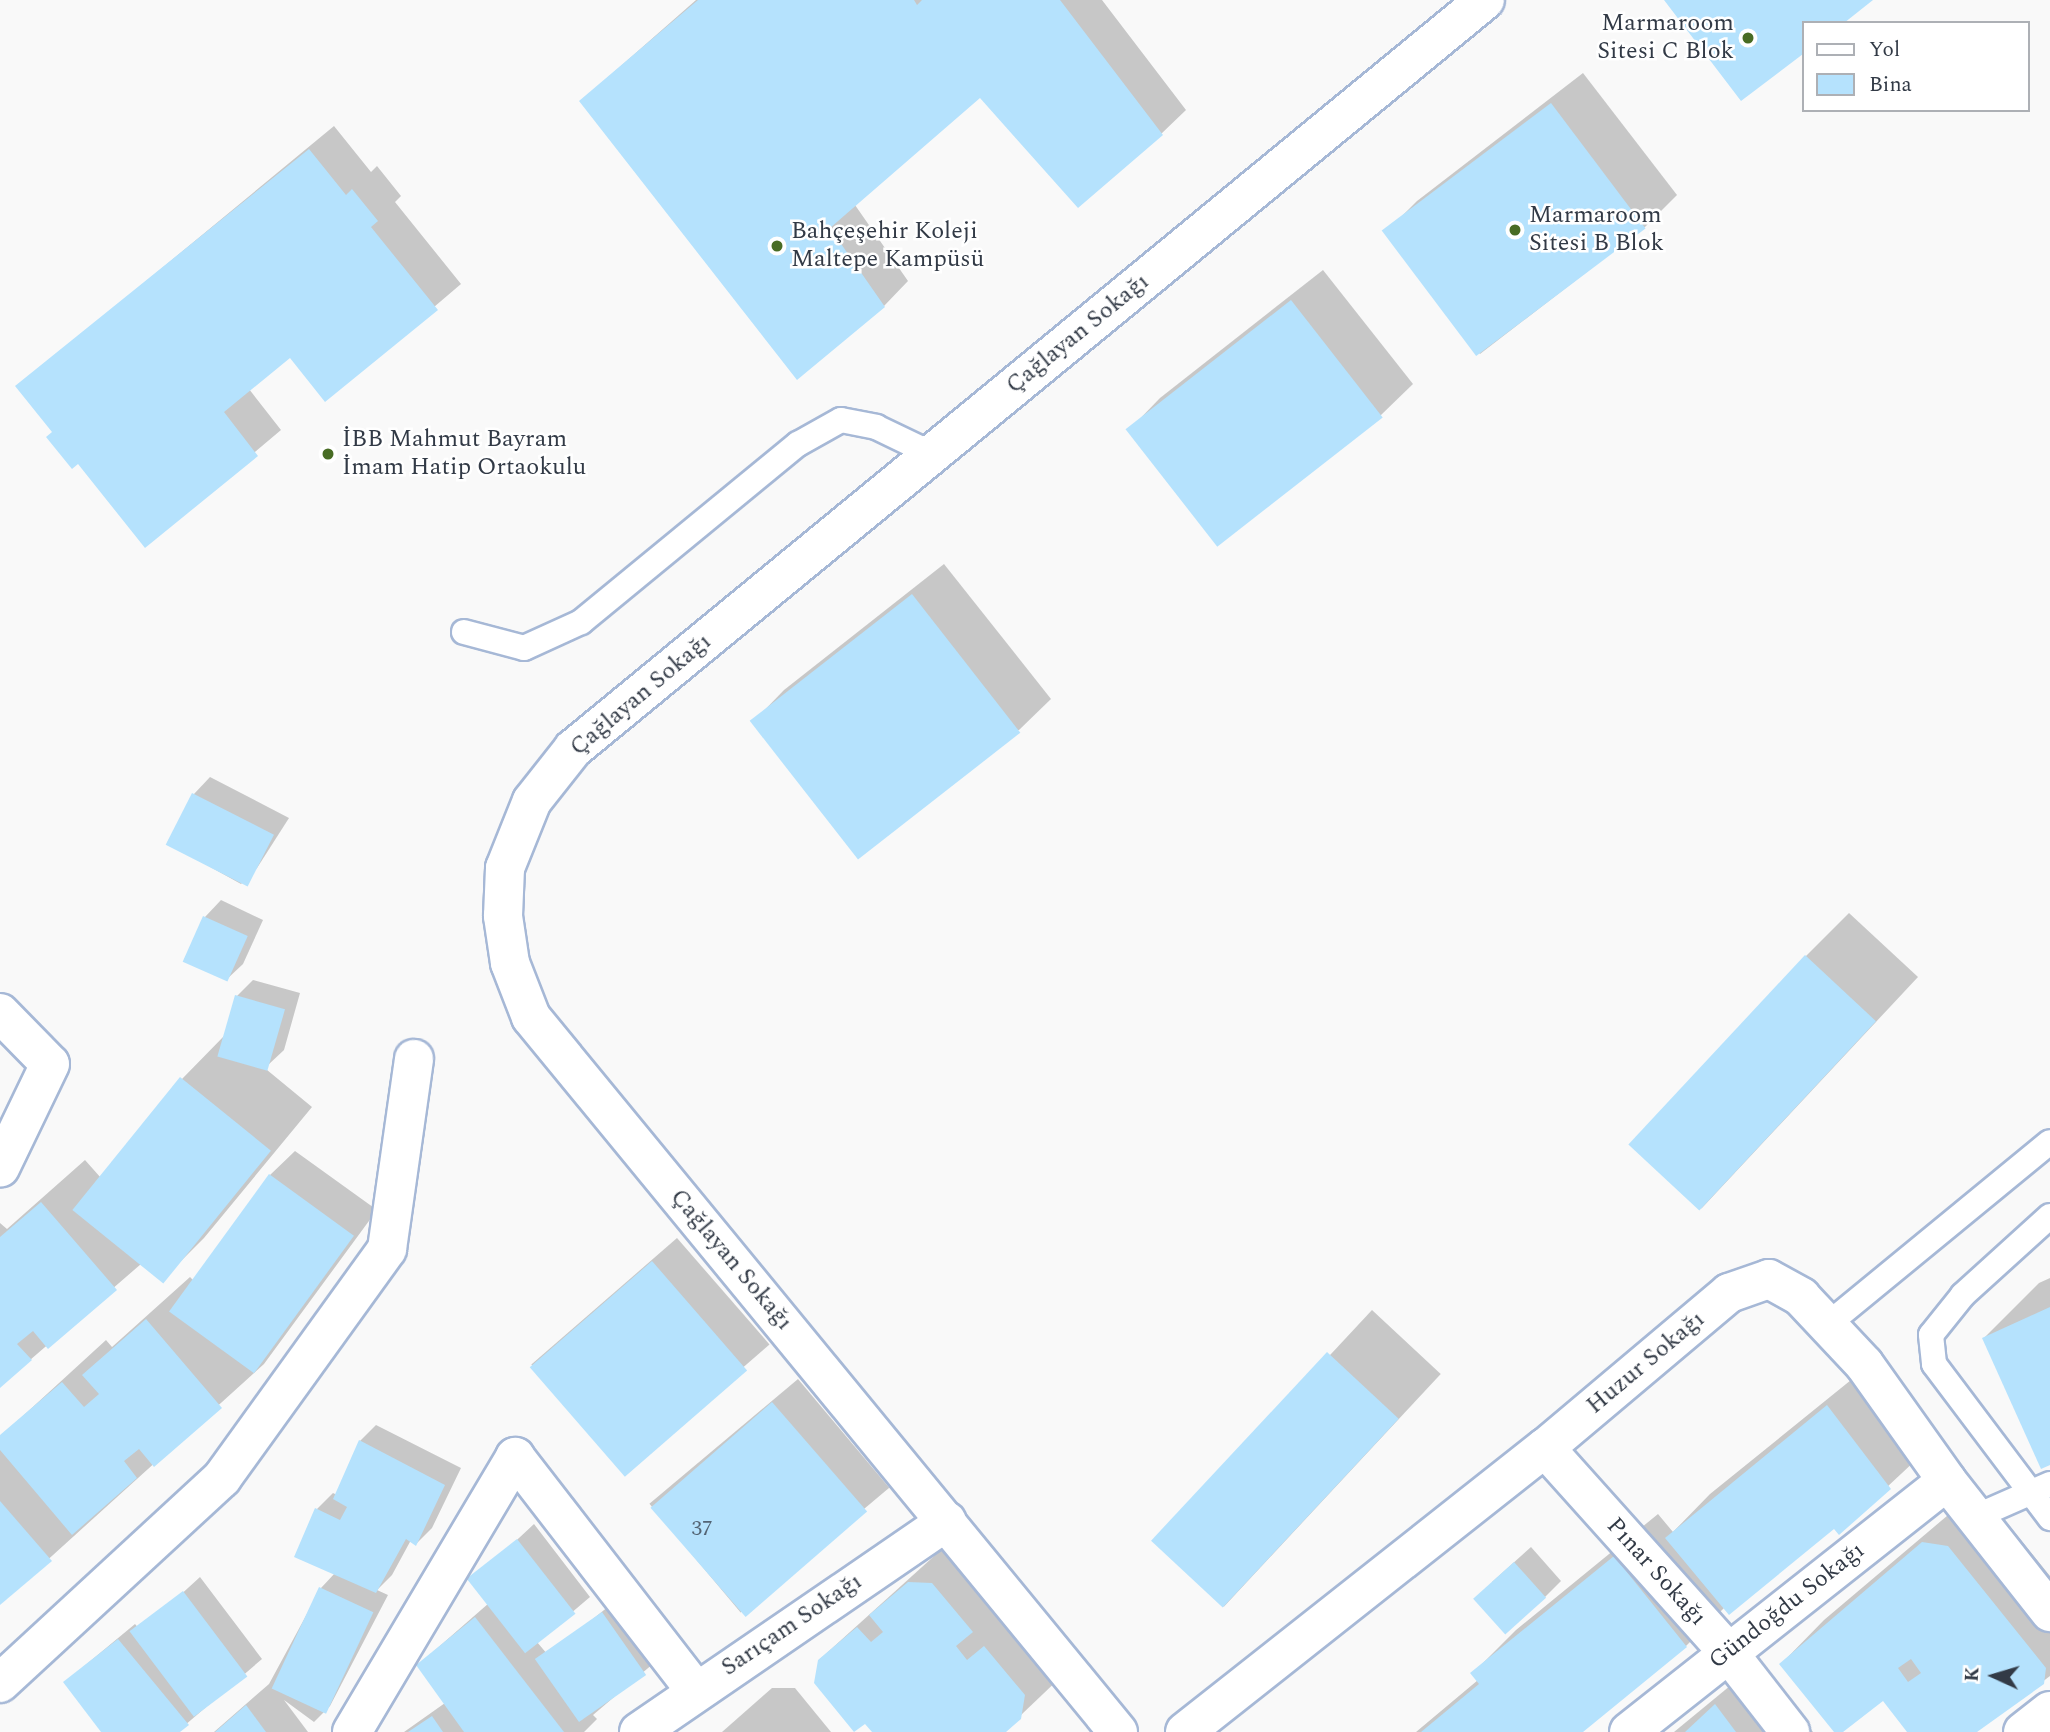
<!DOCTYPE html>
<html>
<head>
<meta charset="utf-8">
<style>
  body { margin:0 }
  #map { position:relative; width:2050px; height:1732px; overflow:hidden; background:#f9f9f9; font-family:Spectral,serif }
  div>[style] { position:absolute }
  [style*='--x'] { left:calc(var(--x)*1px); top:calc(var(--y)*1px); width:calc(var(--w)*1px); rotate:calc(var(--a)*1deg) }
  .shadow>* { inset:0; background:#0003; transform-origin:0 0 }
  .building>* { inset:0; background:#b5e2fd; transform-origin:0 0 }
  .roads { filter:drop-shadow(2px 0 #a6b8d6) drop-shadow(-2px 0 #a6b8d6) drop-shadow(0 2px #a6b8d6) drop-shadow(0 -2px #a6b8d6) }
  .service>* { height:24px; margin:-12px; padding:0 12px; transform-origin:12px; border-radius:12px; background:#fff }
  .minor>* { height:38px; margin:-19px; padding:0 19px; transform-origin:19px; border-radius:19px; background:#fff }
  .dots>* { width:19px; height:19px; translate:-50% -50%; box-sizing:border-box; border:4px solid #fff; border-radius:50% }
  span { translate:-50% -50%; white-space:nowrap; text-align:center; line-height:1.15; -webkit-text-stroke:5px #fff; paint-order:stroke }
  .number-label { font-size:21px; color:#536474 }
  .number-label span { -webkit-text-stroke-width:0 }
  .poi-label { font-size:24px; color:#323a46 }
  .right { translate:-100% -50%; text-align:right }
  .left { translate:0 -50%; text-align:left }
  .street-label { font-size:24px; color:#323a46 }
  .legend { position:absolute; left:1802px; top:21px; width:228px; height:91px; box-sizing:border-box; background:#fff; border:2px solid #adb0b5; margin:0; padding:9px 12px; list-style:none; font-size:21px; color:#323a46 }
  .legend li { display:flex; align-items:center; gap:14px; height:35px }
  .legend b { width:35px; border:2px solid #adb0b5 }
  .north { position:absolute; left:1959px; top:1641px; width:70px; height:70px; -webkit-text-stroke:5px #fff; paint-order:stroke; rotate:274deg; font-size:19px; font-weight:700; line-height:28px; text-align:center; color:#323a46 }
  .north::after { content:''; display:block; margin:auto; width:24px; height:32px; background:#323a46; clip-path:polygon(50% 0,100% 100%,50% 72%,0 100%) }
</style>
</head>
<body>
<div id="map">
  <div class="shadow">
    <i style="clip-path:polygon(696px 0,1102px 0,1186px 110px,1161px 134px,981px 95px,855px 205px,908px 281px,884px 306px,581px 101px)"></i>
    <i style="clip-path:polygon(1583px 73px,1677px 195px,1645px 227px,1480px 354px,1385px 233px,1417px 201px)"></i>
    <i style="clip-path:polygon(334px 126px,371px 172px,377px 166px,401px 196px,395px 202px,461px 284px,326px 399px,290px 356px,249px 389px,281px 430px,145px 545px,18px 387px)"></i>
    <i style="clip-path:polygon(1323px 270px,1413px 384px,1381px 415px,1129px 430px,1160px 398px)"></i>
    <i style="clip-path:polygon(944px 564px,1051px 699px,1019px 730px,753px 722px,784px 690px)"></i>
    <i style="clip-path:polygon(210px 777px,289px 818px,257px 868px,241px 884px,167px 843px,194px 794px)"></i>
    <i style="clip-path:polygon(221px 900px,263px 920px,243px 964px,226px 980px,184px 960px,205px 917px)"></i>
    <i style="clip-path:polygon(1849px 913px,1918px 977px,1701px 1209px,1806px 956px)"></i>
    <i style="clip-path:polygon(253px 980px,300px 993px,284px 1050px,267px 1066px,261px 1065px,312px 1107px,204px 1238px,161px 1281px,141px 1264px,0 1386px,0 1223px,7px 1229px,85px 1160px,101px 1178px,182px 1079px,225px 1035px,228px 1038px,237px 996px)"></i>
    <i style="clip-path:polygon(295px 1151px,377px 1210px,264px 1364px,0 1603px,0 1437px,106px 1340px,112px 1347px,190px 1277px,195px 1282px,270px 1175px)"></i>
    <i style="left:677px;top:1238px;width:141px;height:193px;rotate:49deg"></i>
    <i style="clip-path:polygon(2050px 1278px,2050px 1463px,1984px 1338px,2039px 1283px)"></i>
    <i style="left:1372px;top:1310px;width:94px;height:318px;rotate:43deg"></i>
    <i style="clip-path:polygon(1872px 1363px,1933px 1444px,1839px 1532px,1834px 1526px,1725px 1607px,1686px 1646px,1581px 1732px,1416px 1732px,1478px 1680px,1473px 1673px,1516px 1630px,1658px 1514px,1673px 1532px,1710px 1494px)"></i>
    <i style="left:798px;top:1379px;width:142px;height:194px;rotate:50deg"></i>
    <i style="clip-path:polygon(376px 1425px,461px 1468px,432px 1528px,416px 1544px,411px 1540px,392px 1575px,377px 1590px,388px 1595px,330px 1706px,314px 1722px,284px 1700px,308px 1732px,214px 1732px,269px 1684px,321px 1588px,335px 1573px,317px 1509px,333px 1493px,337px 1495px,360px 1441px)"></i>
    <i style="clip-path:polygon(1967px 1499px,1991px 1503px,2050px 1576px,2050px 1676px,1975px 1732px,1909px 1732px,1884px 1699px,1836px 1732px,1781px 1664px,1824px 1620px)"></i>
    <i style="clip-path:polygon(534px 1524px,590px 1597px,537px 1642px,548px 1655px,619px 1598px,661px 1657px,593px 1715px,597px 1719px,584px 1732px,404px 1732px,445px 1703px,418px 1665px,489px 1603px,489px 1566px)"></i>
    <i style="clip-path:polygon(953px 1539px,1064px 1674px,1003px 1732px,874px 1732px,819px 1660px)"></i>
    <i style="clip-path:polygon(1531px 1547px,1561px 1581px,1545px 1597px,1492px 1582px)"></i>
    <i style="clip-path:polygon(200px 1577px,262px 1659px,177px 1732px,104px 1732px,65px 1682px,135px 1624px,141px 1631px)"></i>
    <i style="clip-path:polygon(1759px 1662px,1813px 1732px,1674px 1732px)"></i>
    <i style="clip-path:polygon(772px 1688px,795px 1688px,831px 1732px,722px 1732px)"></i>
  </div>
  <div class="building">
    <i style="clip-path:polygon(698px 0,914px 0,917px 5px,922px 0,1060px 0,1163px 135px,1078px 208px,980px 98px,830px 228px,885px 307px,797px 380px,579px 101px)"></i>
    <i style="clip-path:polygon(1664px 0,1873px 0,1844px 23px,1803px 23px,1803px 54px,1741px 101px)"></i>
    <i style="left:1551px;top:103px;width:157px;height:212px;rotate:53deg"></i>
    <i style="clip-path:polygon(309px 149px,346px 195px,352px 189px,378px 221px,371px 227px,438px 310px,325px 402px,290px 358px,224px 412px,258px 456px,145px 548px,78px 464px,72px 469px,46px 437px,52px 432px,15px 386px)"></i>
    <i style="left:1291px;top:300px;width:149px;height:210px;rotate:52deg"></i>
    <i style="left:912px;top:594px;width:176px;height:206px;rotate:52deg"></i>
    <i style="left:192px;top:793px;width:92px;height:58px;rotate:27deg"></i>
    <i style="left:203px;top:916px;width:49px;height:50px;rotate:24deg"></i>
    <i style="left:1805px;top:955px;width:97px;height:259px;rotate:43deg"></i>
    <i style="left:235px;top:995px;width:52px;height:64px;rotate:16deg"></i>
    <i style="left:180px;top:1077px;width:117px;height:171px;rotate:39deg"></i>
    <i style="left:269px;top:1174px;width:105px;height:170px;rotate:36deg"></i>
    <i style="clip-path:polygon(41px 1202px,117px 1290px,48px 1349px,33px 1331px,17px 1344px,32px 1360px,0 1388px,0 1237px)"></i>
    <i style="left:652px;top:1261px;width:145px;height:162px;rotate:49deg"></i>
    <i style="clip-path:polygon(2050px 1307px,2050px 1465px,2041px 1469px,1982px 1338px)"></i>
    <i style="clip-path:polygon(146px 1319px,222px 1408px,154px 1467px,139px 1449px,124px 1461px,137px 1478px,72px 1535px,0 1450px,0 1435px,62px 1382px,84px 1407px,99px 1394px,82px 1375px)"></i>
    <i style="left:1327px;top:1352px;width:98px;height:258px;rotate:43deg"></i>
    <i style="left:772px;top:1402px;width:145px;height:161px;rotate:49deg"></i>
    <i style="clip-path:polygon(1827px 1405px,1891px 1489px,1839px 1535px,1834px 1529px,1729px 1615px,1665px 1538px)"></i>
    <i style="clip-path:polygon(359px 1440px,445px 1485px,416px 1546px,406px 1539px,376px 1593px,294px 1557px,315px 1508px,340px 1520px,347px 1507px,333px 1499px)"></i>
    <i style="clip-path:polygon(0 1501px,52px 1561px,0 1605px)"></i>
    <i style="left:517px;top:1539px;width:95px;height:64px;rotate:52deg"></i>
    <i style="clip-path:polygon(evenodd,1922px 1542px,1948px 1546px,2046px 1668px,2044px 1684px,1977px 1732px,1907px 1732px,1883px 1701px,1843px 1732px,1834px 1732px,1779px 1664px,1922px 1542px,1911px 1659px,1921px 1673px,1908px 1682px,1898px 1668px,1911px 1659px)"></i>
    <i style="clip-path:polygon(1614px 1556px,1687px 1647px,1583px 1732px,1421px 1732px,1479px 1684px,1470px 1673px)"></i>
    <i style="left:1514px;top:1562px;width:48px;height:55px;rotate:48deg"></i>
    <i style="clip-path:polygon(908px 1582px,932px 1583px,973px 1632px,956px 1646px,967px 1660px,984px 1646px,1025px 1695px,1021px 1719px,1006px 1732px,872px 1732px,865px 1724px,854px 1732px,814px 1683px,818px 1660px,857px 1627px,871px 1642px,883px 1632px,869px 1615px)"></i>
    <i style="left:319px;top:1587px;width:60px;height:112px;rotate:25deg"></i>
    <i style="left:183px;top:1591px;width:107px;height:67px;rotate:53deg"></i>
    <i style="left:602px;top:1612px;width:77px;height:82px;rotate:55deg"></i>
    <i style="clip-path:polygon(475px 1617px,564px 1732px,464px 1732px,416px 1665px)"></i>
    <i style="clip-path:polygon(118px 1639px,189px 1725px,180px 1732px,101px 1732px,63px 1682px)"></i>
    <i style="clip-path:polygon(1715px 1704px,1736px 1732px,1685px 1732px)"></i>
    <i style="clip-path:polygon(246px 1705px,266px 1732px,215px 1732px)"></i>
    <i style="clip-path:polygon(432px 1716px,443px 1732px,408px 1732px)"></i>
  </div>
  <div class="roads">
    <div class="service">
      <i style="--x:464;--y:632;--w:62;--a:14.9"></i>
      <i style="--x:524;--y:648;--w:63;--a:-24.5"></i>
      <i style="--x:581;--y:622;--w:281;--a:-39.4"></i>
      <i style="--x:798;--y:444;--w:49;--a:-29.2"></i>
      <i style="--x:841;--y:420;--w:36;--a:11"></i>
      <i style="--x:876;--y:427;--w:62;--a:25.7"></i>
      <i style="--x:2050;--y:1216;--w:118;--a:137.8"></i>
      <i style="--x:1963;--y:1295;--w:51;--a:128.7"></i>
      <i style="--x:1931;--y:1335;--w:29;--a:84"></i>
      <i style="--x:1934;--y:1364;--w:193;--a:53"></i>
      <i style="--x:1827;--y:1325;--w:288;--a:-39.4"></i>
      <i style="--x:1975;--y:1517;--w:82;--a:-23.7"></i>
    </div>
    <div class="minor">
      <i style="--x:0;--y:1013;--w:71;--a:45.6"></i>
      <i style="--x:50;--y:1064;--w:115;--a:115.7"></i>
      <i style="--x:1545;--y:1448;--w:273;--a:48.1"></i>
      <i style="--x:1727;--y:1651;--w:103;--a:52.1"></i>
      <i style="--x:0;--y:1683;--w:302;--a:-42.7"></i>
      <i style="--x:222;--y:1478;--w:282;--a:-54.2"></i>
      <i style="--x:387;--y:1249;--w:192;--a:-81.9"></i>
      <i style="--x:352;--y:1732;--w:320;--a:-59.3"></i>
      <i style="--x:515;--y:1457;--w:294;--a:52.3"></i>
      <i style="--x:639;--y:1732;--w:373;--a:-34.4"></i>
      <i style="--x:1118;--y:1732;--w:925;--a:-129.39"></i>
      <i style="--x:531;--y:1017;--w:58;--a:-111.3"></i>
      <i style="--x:510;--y:963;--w:48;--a:-98.5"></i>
      <i style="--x:503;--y:916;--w:48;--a:-87.6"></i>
      <i style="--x:505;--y:868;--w:72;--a:-68.1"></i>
      <i style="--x:532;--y:801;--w:66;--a:-51.7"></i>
      <i style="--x:573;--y:749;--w:1180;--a:-39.4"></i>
      <i style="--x:1185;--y:1732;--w:459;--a:-38.3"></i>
      <i style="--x:1545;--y:1448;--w:241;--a:-40.1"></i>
      <i style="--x:1729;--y:1293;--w:42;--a:-19.3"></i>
      <i style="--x:1769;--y:1279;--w:37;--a:29"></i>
      <i style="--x:1801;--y:1297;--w:92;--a:46.8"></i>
      <i style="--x:1864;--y:1364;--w:143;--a:54.6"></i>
      <i style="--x:1947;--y:1481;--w:167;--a:51.8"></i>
      <i style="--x:1629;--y:1732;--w:405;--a:-38.3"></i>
      <i style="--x:2023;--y:1732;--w:34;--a:-38"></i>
    </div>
  </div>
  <div class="dots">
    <i style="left:1748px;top:38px;background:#486c24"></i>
    <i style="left:1515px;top:230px;background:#486c24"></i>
    <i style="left:777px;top:246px;background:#486c24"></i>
    <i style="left:328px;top:454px;background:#486c24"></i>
  </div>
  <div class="number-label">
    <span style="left:702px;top:1529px">37</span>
  </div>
  <div class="poi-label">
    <span class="right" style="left:1734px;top:38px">Marmaroom<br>Sitesi C Blok</span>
    <span class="left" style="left:1529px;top:230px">Marmaroom<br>Sitesi B Blok</span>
    <span class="left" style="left:791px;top:246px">Bahçeşehir Koleji<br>Maltepe Kampüsü</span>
    <span class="left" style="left:342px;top:454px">İBB Mahmut Bayram<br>İmam Hatip Ortaokulu</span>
  </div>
  <div class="street-label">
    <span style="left:1078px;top:334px;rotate:-39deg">Çağlayan Sokağı</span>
    <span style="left:641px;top:695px;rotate:-40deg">Çağlayan Sokağı</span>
    <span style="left:731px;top:1260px;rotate:50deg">Çağlayan Sokağı</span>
    <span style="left:1646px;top:1363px;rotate:-40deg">Huzur Sokağı</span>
    <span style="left:1656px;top:1572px;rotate:48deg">Pınar Sokağı</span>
    <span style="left:1787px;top:1606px;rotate:-38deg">Gündoğdu Sokağı</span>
    <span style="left:792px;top:1625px;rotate:-34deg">Sarıçam Sokağı</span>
  </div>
  <ul class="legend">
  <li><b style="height:9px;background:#fff"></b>Yol</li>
  <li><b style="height:19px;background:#b5e2fd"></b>Bina</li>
  </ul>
  <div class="north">K</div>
</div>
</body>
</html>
